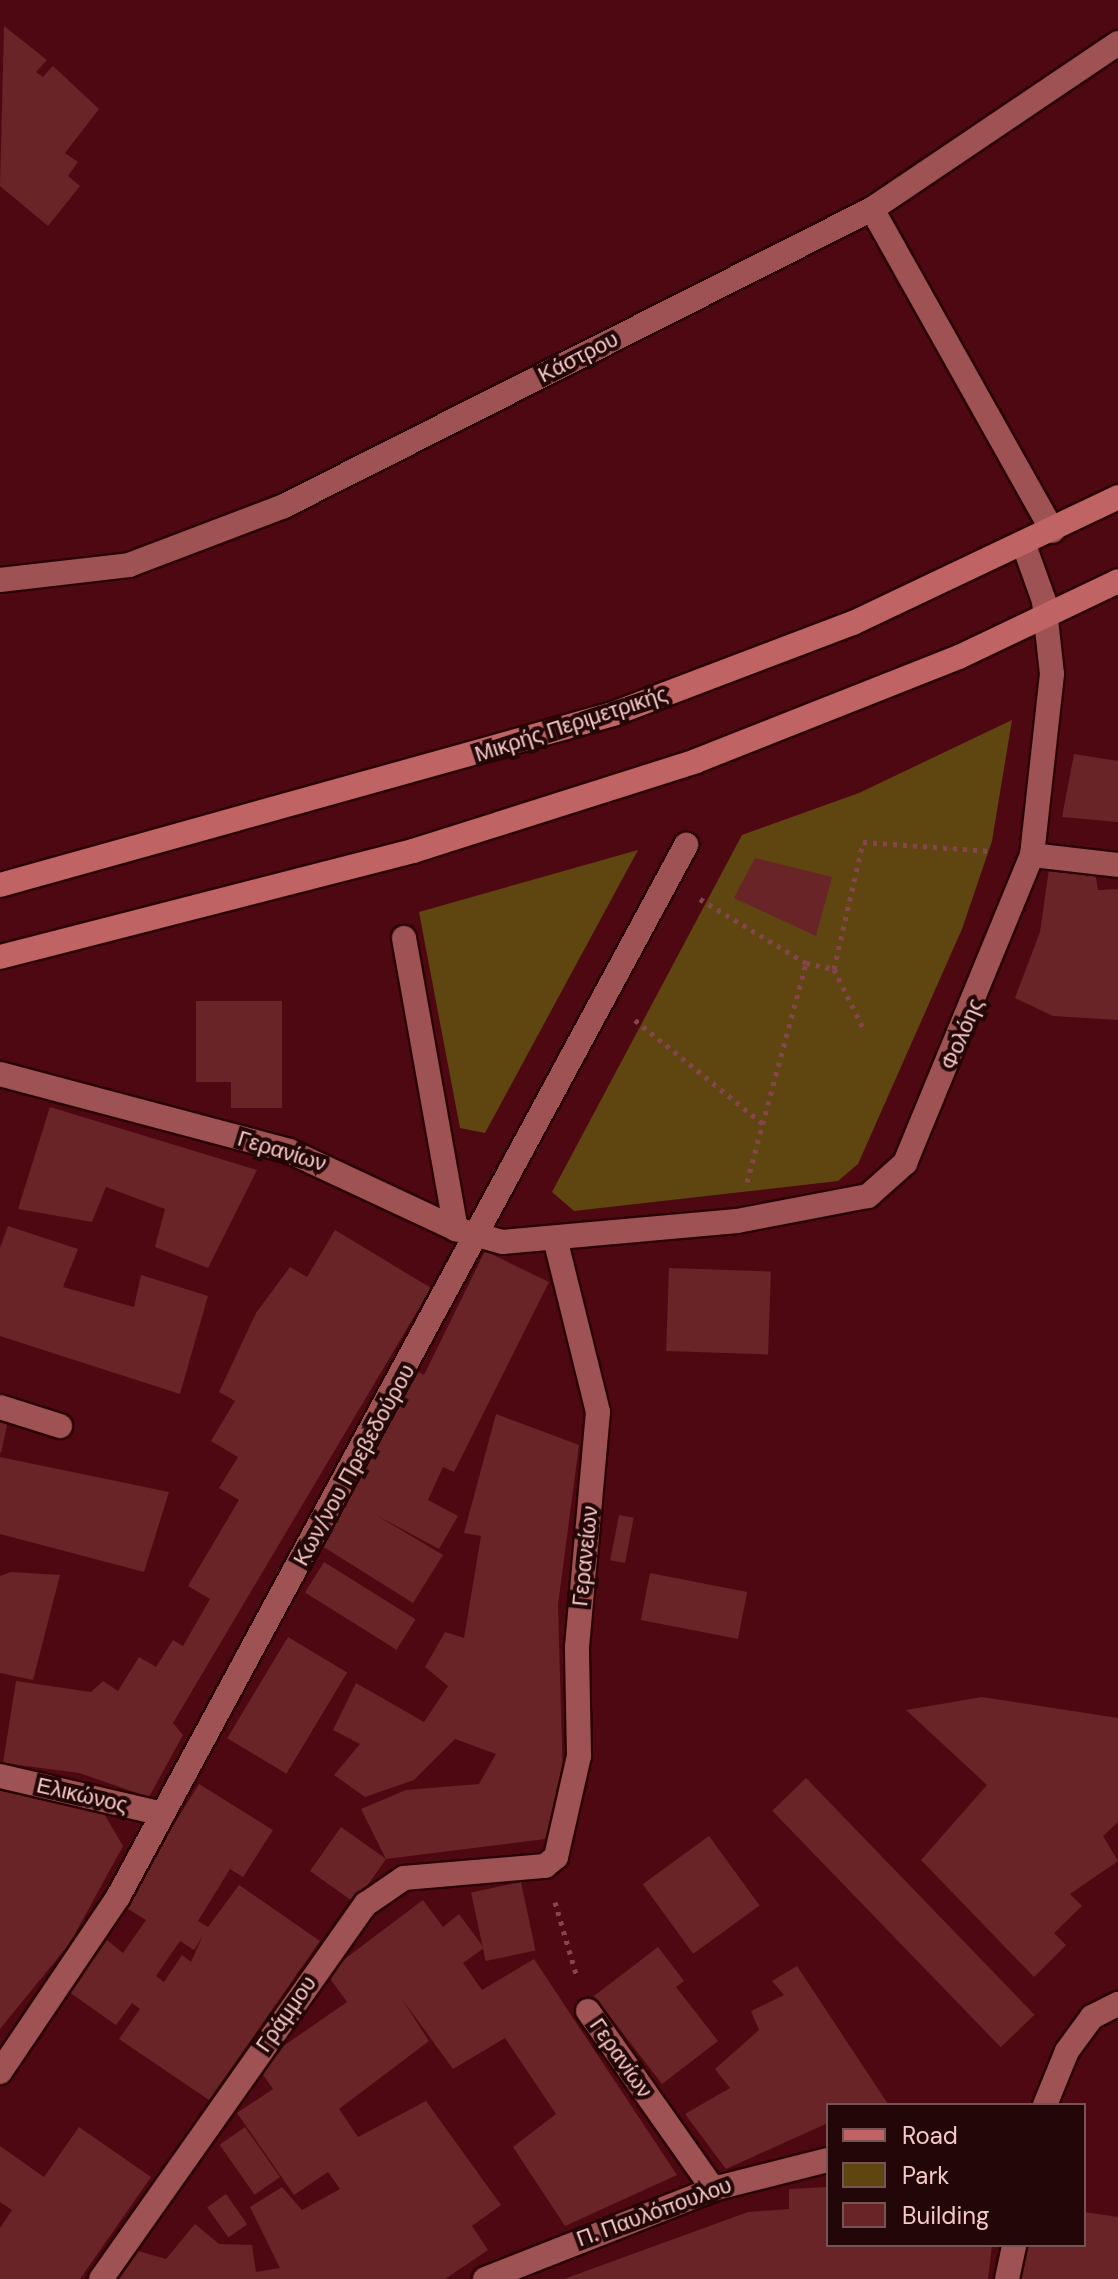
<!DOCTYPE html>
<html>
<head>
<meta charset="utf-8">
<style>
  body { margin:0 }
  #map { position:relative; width:1118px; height:2279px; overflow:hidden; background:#4e0811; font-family:"DM Sans",sans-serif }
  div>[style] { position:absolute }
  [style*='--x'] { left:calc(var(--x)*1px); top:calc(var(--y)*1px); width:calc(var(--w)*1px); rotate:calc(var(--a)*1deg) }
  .green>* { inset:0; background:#5f4510 }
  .building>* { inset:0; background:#692427; transform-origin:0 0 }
  .path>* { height:5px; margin-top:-2.5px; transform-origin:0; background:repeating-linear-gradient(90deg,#84464c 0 4px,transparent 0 10px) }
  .roads { filter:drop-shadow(2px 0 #2b0002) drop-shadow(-2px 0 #2b0002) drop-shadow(0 2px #2b0002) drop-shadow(0 -2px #2b0002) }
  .lane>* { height:24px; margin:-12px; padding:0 12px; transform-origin:12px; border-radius:12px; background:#9e5253 }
  .street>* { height:24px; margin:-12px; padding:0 12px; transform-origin:12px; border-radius:12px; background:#9e5253 }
  .primary>* { height:24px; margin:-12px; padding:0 12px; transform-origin:12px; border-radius:12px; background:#c06364 }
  span { translate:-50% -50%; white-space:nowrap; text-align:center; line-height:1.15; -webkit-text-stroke:8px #230607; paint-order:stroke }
  .street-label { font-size:22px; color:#f5c9c7 }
  .legend { position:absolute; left:826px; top:2103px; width:260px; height:144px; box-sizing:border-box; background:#230607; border:2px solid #775454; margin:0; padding:10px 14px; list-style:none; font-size:24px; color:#f5c9c7 }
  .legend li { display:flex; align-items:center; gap:16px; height:40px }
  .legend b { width:40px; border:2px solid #775454 }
</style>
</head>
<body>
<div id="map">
  <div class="green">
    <i style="clip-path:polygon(1012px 720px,992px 841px,962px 929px,858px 1164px,838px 1181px,574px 1211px,552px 1192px,742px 835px,859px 793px)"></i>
    <i style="clip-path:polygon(638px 850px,485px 1133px,460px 1128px,419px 912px)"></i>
  </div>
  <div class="building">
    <i style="clip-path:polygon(4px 26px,47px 60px,36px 72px,43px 77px,53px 66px,99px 109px,65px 153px,78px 162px,68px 176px,80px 186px,48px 226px,0 186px)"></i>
    <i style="clip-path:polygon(1074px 754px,1118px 761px,1118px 822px,1062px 817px)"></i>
    <i style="clip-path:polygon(755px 858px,832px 877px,816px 936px,734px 898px)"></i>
    <i style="clip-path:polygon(1049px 869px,1095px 872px,1098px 890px,1118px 889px,1118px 1020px,1053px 1016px,1015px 998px,1040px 932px)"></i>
    <i style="clip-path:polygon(196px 1001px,282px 1001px,282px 1108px,231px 1108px,231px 1082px,196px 1082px)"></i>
    <i style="clip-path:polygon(50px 1107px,257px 1170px,208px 1268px,155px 1247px,165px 1209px,106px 1187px,92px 1222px,18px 1209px)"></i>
    <i style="clip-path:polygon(8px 1226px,78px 1249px,63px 1287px,134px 1307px,141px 1275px,208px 1296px,180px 1394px,0 1336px,0 1248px)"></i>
    <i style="clip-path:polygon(335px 1230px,431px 1288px,173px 1723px,183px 1735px,149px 1797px,79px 1773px,3px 1763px,16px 1681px,91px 1692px,103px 1681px,118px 1691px,139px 1657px,156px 1667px,173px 1640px,183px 1646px,210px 1599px,188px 1586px,239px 1500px,219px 1488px,238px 1457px,211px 1441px,235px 1401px,219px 1392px,256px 1313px,290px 1267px,307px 1277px)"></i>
    <i style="clip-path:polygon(485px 1251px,549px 1282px,454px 1472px,443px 1467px,428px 1500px,458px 1516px,439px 1549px,376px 1515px,443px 1555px,413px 1603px,322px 1546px,416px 1371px,424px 1375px)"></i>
    <i style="left:669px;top:1268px;width:102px;height:83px;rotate:2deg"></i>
    <i style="clip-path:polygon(496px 1414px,579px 1445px,558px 1605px,563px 1779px,545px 1839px,386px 1859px,355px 1903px,310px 1871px,341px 1827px,386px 1859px,361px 1809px,406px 1790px,479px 1784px,496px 1754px,455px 1739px,414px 1780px,365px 1797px,334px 1775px,360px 1744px,333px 1730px,356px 1683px,424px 1722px,448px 1686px,425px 1667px,445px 1632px,464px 1638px,481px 1536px,464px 1533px)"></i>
    <i style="clip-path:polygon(0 1420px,8px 1421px,1px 1453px,0 1452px)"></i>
    <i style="clip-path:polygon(0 1457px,169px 1492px,144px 1572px,0 1534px)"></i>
    <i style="left:619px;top:1515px;width:15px;height:46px;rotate:11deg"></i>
    <i style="left:324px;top:1562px;width:108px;height:36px;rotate:32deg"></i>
    <i style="clip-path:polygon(11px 1572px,60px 1575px,33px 1680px,0 1673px,0 1576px)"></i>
    <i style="left:650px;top:1573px;width:99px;height:48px;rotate:11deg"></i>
    <i style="left:288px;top:1637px;width:69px;height:118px;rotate:31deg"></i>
    <i style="clip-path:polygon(982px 1697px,1118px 1718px,1118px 1822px,1103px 1836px,1118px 1861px,1070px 1894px,1082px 1906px,1054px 1933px,1066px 1945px,1034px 1977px,921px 1860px,987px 1785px,906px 1710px)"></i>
    <i style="left:806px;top:1778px;width:329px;height:47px;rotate:46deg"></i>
    <i style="clip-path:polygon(evenodd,199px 1784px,273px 1830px,243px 1877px,230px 1869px,198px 1921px,208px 1927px,239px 1885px,320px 1941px,209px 2100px,119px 2039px,140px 2009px,132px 2003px,116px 2025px,69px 1992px,107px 1940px,123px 1953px,146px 1920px,123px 1906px,199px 1784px,203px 1935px,191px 1962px,182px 1955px,164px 1982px,156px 1976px,180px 1941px,194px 1950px,203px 1935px)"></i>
    <i style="clip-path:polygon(0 1789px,103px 1812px,123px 1846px,70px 1943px,0 2029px)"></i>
    <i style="left:709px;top:1836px;width:86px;height:82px;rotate:54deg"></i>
    <i style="left:521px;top:1882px;width:70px;height:51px;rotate:78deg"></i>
    <i style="clip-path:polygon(423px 1900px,443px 1927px,459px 1914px,484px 1948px,463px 1963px,482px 1990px,534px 1959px,677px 2175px,565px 2226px,513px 2147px,556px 2114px,505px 2038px,453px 2069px,402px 1999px,429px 2041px,339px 2109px,358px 2137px,426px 2101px,501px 2205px,472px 2226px,488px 2250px,445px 2279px,115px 2279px,128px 2248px,166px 2259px,195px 2224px,219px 2244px,252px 2245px,256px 2272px,280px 2268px,250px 2207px,282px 2187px,302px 2210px,340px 2189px,328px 2172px,294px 2195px,237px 2113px,273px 2089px,256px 2065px,347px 2002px,326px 1973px)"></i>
    <i style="clip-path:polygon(658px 1947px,684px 1981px,676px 1987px,718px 2041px,662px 2084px,594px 1996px)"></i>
    <i style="clip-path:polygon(797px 1966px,888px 2104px,828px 2105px,828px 2123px,726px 2169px,685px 2114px,730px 2088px,715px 2069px,759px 2030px,751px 2011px,784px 1995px,772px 1981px)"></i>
    <i style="clip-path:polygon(79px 2127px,151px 2177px,80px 2279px,0 2279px,0 2228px,12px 2210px,0 2202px,0 2146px,44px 2177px)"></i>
    <i style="left:245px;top:2127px;width:61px;height:31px;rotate:55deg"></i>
    <i style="clip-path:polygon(828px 2187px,828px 2245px,992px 2245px,988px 2279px,564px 2279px,748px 2212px,789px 2209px,789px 2189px)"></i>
    <i style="left:226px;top:2194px;width:37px;height:23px;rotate:55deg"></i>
    <i style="clip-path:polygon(1084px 2212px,1118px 2217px,1118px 2279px,1020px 2279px,1025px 2245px,1084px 2245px)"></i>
  </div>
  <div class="path">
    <i style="--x:700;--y:899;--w:124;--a:31.1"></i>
    <i style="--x:806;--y:963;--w:29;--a:12"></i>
    <i style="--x:834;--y:969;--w:70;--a:63.8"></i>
    <i style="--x:834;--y:969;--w:130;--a:-77.1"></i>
    <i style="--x:863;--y:842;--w:128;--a:4"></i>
    <i style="--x:635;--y:1020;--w:164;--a:39"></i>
    <i style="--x:747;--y:1182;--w:227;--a:-74.9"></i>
    <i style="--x:555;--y:1902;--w:78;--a:73.7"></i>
  </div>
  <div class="roads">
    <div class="lane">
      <i style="--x:404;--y:938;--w:296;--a:79.9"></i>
    </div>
    <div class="street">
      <i style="--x:872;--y:209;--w:369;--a:60.7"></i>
      <i style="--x:0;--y:580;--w:130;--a:-6.6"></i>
      <i style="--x:129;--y:565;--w:166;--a:-20.8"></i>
      <i style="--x:284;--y:506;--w:659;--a:-26.8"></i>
      <i style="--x:872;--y:209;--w:297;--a:-34"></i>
      <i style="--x:1032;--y:855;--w:87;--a:6.6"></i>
      <i style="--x:0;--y:1074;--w:299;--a:14.9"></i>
      <i style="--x:289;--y:1151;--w:184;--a:25"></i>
      <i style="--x:456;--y:1229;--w:48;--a:15.8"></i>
      <i style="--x:502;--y:1242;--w:236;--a:-5.1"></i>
      <i style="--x:737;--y:1221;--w:133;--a:-10.8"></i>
      <i style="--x:868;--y:1196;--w:50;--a:-41.7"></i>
      <i style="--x:905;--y:1163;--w:333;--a:-67.6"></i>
      <i style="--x:1032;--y:855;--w:182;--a:-83.7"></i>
      <i style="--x:1052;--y:674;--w:73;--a:-96.3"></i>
      <i style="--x:1044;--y:601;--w:59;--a:-109.7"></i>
      <i style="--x:0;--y:1407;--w:63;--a:17.6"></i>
      <i style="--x:0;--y:1776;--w:167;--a:13.1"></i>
      <i style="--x:588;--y:2011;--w:218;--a:54.9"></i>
      <i style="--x:0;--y:2072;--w:211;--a:-56"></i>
      <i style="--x:118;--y:1897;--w:1196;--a:-61.63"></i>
      <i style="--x:1045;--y:2105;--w:58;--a:-67.8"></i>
      <i style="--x:1067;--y:2051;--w:42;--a:-53.7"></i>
      <i style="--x:1092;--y:2017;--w:29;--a:-27"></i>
      <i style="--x:101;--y:2279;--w:459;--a:-54.8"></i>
      <i style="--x:366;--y:1904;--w:46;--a:-34.4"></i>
      <i style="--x:404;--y:1878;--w:142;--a:-4.9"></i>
      <i style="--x:545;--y:1866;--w:14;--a:-39"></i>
      <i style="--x:556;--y:1857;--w:104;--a:-77.2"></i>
      <i style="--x:579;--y:1756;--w:109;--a:-91.1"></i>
      <i style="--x:577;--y:1647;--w:236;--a:-84.9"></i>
      <i style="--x:598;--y:1412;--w:175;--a:-103.9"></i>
      <i style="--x:485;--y:2279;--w:245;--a:-21.5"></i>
      <i style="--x:713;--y:2189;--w:119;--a:-14.2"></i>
      <i style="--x:1007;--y:2279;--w:35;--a:-78"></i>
    </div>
    <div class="primary">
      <i style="--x:0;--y:885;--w:636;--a:-15.59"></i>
      <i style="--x:613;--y:714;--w:257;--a:-20.8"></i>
      <i style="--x:853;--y:623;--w:293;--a:-25.4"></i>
      <i style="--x:0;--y:957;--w:426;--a:-14.4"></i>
      <i style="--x:413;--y:851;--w:297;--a:-17.6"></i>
      <i style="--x:696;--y:761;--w:283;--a:-21.6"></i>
      <i style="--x:959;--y:657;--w:176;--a:-25.5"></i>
    </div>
  </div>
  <div class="street-label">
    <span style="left:578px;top:357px;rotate:-27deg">Κάστρου</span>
    <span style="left:571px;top:724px;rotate:-18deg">Μικρής Περιμετρικής</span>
    <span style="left:962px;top:1034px;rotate:-67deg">Φολόης</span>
    <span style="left:282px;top:1151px;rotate:17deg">Γερανίων</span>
    <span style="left:354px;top:1465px;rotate:-61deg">Κων/νου Πρεβεδούρου</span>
    <span style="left:585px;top:1556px;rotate:-84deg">Γερανείων</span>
    <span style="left:82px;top:1795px;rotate:13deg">Ελικώνος</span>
    <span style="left:286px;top:2014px;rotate:-55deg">Γράμμου</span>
    <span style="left:621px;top:2058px;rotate:55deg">Γερανίων</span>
    <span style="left:654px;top:2212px;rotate:-20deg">Π. Παυλόπουλου</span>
  </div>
  <ul class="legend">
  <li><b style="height:10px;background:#c06364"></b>Road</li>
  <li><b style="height:22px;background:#5f4510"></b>Park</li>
  <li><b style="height:22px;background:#692427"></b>Building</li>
  </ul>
</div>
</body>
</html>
